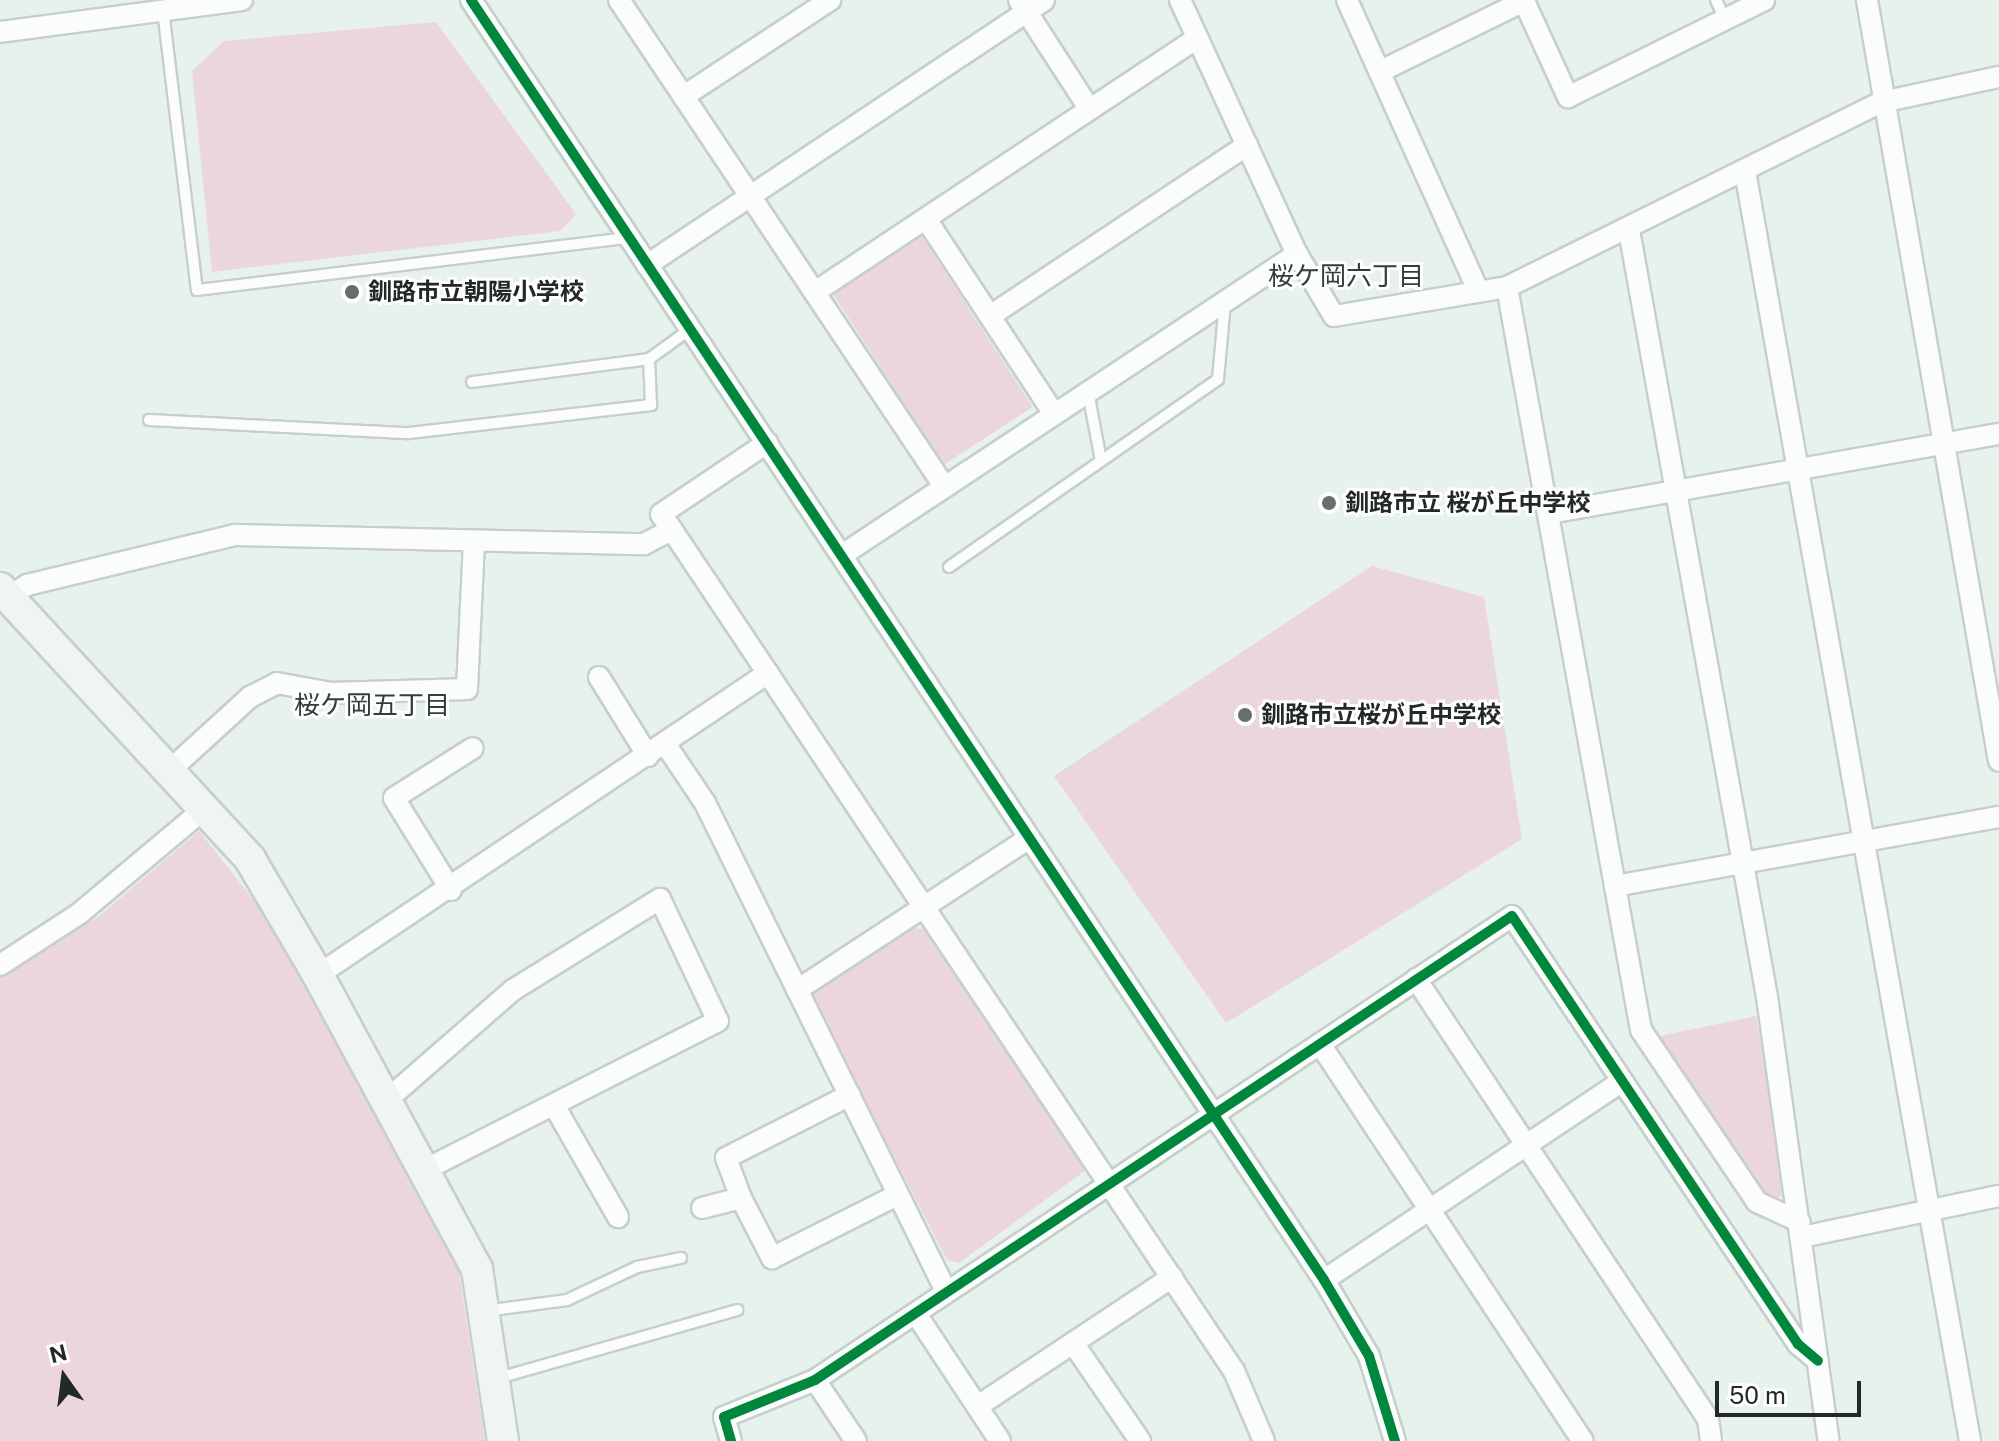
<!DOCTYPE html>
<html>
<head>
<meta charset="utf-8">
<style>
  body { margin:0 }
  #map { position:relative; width:1999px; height:1441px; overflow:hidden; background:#e7f2ed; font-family:"Public Sans","Noto Sans JP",sans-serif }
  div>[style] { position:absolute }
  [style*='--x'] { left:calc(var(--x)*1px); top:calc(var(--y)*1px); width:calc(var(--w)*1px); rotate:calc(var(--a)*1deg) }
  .green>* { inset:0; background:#ebd6dc; transform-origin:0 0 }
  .roads { filter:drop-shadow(2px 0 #c6cfcb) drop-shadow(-2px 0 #c6cfcb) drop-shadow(0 2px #c6cfcb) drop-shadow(0 -2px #c6cfcb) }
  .lane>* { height:10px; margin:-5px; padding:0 5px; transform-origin:5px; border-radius:5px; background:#fbfdfc }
  .street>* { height:20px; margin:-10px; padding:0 10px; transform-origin:10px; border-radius:10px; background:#fbfdfc }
  .secondary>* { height:30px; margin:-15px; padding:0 15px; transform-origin:15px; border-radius:15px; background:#f0f5f2 }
  .cycleway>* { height:10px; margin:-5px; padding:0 5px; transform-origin:5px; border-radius:5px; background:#00873e }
  .dots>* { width:22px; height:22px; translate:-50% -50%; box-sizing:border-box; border:4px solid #fefefe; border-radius:50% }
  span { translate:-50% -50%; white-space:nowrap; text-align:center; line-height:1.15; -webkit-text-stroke:6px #fefefe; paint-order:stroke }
  .poi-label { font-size:24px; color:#222926; font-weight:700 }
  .left { translate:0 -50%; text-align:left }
  .neighbourhood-label { font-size:26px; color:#2f3f39 }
  .north { position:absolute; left:24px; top:1337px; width:80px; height:80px; -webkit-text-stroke:6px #fefefe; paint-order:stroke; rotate:346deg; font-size:22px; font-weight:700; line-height:32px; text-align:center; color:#222926 }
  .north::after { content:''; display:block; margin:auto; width:28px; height:36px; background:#222926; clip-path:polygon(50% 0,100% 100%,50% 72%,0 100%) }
  .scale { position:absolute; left:1715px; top:1381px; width:146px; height:36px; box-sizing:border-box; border:4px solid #222926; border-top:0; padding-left:10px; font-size:24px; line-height:28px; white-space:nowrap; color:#222926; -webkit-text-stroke:6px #fefefe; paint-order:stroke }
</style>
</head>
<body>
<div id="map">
  <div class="green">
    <i style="clip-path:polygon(436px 22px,576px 214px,560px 231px,212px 272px,192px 71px,224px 41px)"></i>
    <i style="left:921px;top:235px;width:205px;height:106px;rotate:57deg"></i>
    <i style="clip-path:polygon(1372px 566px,1484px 597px,1522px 839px,1226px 1023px,1054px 776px)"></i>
    <i style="clip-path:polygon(199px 831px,268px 918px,459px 1270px,485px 1441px,0 1441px,0 977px,98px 917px)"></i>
    <i style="clip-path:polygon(909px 928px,925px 929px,1086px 1170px,959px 1263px,947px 1260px,811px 995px)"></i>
    <i style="clip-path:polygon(1756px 1016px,1787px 1185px,1780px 1197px,1767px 1198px,1753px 1184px,1660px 1036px)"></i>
  </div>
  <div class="roads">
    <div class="lane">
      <i style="--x:1716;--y:0;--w:21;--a:65"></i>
      <i style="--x:163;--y:10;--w:282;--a:83.1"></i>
      <i style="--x:197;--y:290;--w:435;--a:-6.9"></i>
      <i style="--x:472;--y:382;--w:178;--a:-7.4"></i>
      <i style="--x:1088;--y:392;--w:70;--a:79.3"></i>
      <i style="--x:149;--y:420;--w:260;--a:2.9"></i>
      <i style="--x:409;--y:433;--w:244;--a:-6.6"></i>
      <i style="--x:651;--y:405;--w:46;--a:-92.5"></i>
      <i style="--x:649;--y:359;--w:49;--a:-35.9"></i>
      <i style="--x:949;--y:567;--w:328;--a:-34.9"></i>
      <i style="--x:1218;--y:379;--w:77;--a:-84.8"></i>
      <i style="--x:485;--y:1311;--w:83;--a:-7.6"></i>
      <i style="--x:567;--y:1300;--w:77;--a:-25.2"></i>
      <i style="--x:637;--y:1267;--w:45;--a:-11.6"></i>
      <i style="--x:495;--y:1379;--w:252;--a:-15.9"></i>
    </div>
    <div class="street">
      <i style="--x:471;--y:0;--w:1538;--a:56.32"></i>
      <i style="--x:1324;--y:1280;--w:88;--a:59.4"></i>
      <i style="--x:1369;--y:1356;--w:89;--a:73"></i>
      <i style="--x:619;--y:0;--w:585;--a:56.23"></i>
      <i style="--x:1019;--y:0;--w:129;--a:57.1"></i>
      <i style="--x:1180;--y:0;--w:280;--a:65.3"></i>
      <i style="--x:1297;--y:254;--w:72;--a:59.2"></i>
      <i style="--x:1334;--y:316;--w:175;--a:-9.5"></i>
      <i style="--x:1507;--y:287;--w:418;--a:-26.3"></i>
      <i style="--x:1882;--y:102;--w:120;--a:-12.1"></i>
      <i style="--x:1347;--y:0;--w:318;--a:65.7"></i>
      <i style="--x:1867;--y:0;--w:772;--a:80.16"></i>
      <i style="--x:0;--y:32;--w:244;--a:-7.5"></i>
      <i style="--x:1383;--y:70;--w:157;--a:-26.1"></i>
      <i style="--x:1524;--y:1;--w:106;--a:65.4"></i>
      <i style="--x:1568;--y:97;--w:219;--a:-26.3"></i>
      <i style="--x:684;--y:96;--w:175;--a:-33.3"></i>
      <i style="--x:1745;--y:171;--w:1290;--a:79.95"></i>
      <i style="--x:926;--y:219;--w:231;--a:56.7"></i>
      <i style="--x:1629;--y:230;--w:779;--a:79.8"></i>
      <i style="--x:1767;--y:997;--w:448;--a:82.1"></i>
      <i style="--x:647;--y:265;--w:477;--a:-33.7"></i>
      <i style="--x:1507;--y:287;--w:755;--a:79.78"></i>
      <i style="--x:1641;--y:1030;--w:207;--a:56"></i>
      <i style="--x:1757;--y:1202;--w:47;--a:24.9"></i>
      <i style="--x:815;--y:292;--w:459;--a:-33.6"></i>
      <i style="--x:990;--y:316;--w:309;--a:-33.6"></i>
      <i style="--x:1550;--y:513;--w:456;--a:-10"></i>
      <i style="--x:672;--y:530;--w:1011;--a:56.25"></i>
      <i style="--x:1234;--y:1371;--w:76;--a:66.8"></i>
      <i style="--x:842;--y:555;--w:546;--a:-33.49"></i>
      <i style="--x:9;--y:597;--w:22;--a:-34"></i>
      <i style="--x:27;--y:585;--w:215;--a:-13.5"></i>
      <i style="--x:236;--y:535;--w:408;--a:1.3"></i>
      <i style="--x:644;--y:544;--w:31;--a:-27"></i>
      <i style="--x:672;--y:530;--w:19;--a:-125"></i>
      <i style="--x:661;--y:514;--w:128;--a:-33.8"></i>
      <i style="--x:599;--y:677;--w:93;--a:58.2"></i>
      <i style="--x:666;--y:745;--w:70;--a:56.1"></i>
      <i style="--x:705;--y:803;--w:544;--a:63.72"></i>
      <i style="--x:169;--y:771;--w:110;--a:-42.4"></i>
      <i style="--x:250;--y:697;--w:30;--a:-27"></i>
      <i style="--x:277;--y:683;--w:55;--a:10.5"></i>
      <i style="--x:331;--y:693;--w:136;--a:-1.7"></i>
      <i style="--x:467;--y:689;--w:148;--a:-87.3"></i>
      <i style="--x:1615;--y:886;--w:390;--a:-10.2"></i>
      <i style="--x:451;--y:890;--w:108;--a:-121.8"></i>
      <i style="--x:394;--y:798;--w:93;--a:-32.3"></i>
      <i style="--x:0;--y:965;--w:95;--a:-33"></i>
      <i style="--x:80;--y:913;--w:162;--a:-40"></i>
      <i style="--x:318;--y:975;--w:542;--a:-33.87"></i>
      <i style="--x:1416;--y:979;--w:528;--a:56.43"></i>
      <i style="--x:1708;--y:1419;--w:22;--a:82"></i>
      <i style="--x:797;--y:990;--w:277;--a:-33.2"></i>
      <i style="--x:1320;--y:1044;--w:476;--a:56.5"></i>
      <i style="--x:850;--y:1095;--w:139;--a:153.1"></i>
      <i style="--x:726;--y:1158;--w:43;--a:69.4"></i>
      <i style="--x:741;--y:1198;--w:68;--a:62.7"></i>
      <i style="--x:772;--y:1258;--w:140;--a:-26.7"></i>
      <i style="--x:388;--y:1099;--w:166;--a:-41.1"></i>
      <i style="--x:513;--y:990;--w:173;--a:-31.8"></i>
      <i style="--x:660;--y:899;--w:135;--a:64.6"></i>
      <i style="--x:718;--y:1021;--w:327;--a:153.1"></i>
      <i style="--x:555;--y:1107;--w:127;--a:60.2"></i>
      <i style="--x:702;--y:1208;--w:40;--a:-14.4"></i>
      <i style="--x:1802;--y:1237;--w:201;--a:-11.8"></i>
      <i style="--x:1324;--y:1280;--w:358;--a:-33.7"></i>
      <i style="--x:916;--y:1314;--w:152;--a:56.5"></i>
      <i style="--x:1073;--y:1343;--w:119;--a:55.6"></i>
      <i style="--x:815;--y:1380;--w:73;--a:56.1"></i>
      <i style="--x:978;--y:1406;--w:233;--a:-33.6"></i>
      <i style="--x:731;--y:1441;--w:25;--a:-106"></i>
      <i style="--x:724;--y:1417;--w:98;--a:-22.1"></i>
      <i style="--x:815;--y:1380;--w:837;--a:-33.65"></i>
      <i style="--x:1512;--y:916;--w:515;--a:56.25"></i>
      <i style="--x:1798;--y:1344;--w:26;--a:40"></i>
    </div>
    <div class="secondary">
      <i style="--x:0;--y:588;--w:369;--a:47.3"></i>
      <i style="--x:250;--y:859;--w:134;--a:59.6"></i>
      <i style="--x:318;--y:975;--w:334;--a:61.6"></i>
      <i style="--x:477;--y:1269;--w:174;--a:81.4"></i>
    </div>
  </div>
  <div class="cycleway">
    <i style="--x:471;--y:0;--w:1538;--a:56.32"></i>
    <i style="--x:1324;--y:1280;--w:88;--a:59.4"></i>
    <i style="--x:1369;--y:1356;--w:89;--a:73"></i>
    <i style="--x:731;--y:1441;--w:25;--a:-106"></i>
    <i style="--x:724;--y:1417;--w:98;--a:-22.1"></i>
    <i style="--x:815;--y:1380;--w:837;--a:-33.65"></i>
    <i style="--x:1512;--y:916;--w:515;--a:56.25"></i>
    <i style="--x:1798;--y:1344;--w:26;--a:40"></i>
  </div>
  <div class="dots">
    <i style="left:352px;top:292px;background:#676f6c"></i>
    <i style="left:1329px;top:503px;background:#676f6c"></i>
    <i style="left:1245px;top:715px;background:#676f6c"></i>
  </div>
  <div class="poi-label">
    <span class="left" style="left:368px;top:292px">釧路市立朝陽小学校</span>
    <span class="left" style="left:1345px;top:503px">釧路市立 桜が丘中学校</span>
    <span class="left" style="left:1261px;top:715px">釧路市立桜が丘中学校</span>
  </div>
  <div class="neighbourhood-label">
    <span style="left:1346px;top:276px">桜ケ岡六丁目</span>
    <span style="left:372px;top:705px">桜ケ岡五丁目</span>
  </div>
  <div class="north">N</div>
  <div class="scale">50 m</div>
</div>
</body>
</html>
